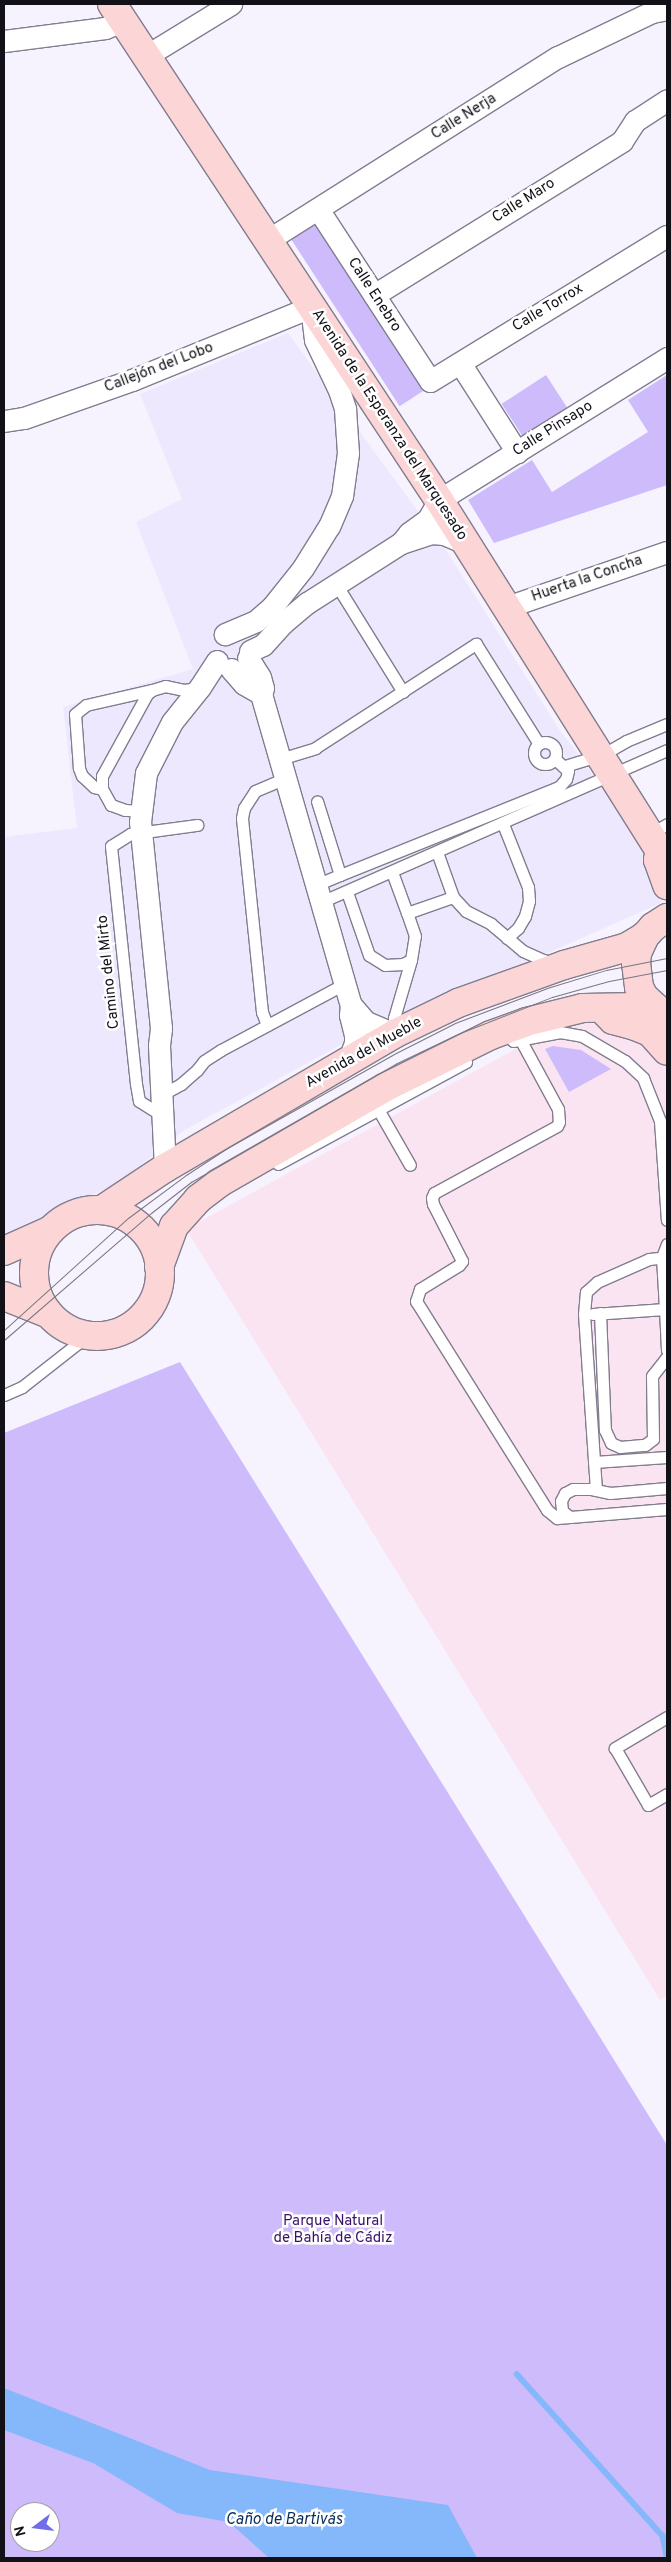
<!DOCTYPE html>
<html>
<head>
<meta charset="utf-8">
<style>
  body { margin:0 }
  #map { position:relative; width:671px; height:2562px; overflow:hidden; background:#f6f3ff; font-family:Overpass,sans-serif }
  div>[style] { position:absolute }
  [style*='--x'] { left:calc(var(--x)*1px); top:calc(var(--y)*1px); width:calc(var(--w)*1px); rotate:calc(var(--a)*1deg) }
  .commercial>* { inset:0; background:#fae4f2 }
  .built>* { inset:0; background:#ede8fd }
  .green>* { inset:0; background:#cebbfb; transform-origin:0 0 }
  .water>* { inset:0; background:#85b7fb }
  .stream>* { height:5.5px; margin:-2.75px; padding:0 2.75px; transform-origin:2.75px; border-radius:2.75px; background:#85b7fb }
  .roads { filter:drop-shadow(1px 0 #827d8e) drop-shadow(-1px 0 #827d8e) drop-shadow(0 1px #827d8e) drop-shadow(0 -1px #827d8e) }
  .lane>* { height:11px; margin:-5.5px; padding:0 5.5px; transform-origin:5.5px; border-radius:5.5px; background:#fff }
  .lane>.ring { margin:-5.5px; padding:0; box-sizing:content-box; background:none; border:11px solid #fff; border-radius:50% }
  .street>* { height:21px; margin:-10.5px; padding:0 10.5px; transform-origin:10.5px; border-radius:10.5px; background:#fff }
  .secondary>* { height:28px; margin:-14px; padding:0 14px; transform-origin:14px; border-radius:14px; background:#fcd5d7 }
  .secondary>.ring { margin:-14px; padding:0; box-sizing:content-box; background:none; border:28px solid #fcd5d7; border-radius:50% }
  .tram>* { height:1px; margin:-0.5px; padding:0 0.5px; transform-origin:0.5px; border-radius:0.5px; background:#7a7780 }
  span { translate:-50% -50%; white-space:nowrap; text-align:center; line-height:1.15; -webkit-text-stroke:5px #fff; paint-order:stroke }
  .street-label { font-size:15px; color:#131118 }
  .park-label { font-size:15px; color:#3a116a }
  .water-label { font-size:16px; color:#0d2d57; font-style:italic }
  .frame { position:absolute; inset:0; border:5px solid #131118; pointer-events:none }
  .north { position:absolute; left:10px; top:2502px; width:50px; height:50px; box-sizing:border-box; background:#fff; border:1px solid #a1a0a3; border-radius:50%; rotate:255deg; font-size:14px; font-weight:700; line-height:20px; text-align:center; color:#131118 }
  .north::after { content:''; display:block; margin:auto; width:18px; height:22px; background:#716ce7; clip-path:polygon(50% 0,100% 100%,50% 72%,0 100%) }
</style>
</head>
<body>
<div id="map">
  <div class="commercial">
    <i style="clip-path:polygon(587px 1021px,622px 1028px,642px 1037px,667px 1064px,667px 1996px,660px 2000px,186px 1229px,563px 1023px)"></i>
  </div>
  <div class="built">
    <i style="clip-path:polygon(288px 333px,446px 550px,559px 729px,639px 835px,661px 903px,344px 1043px,183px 1131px,120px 1182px,4px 1236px,4px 837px,77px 828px,63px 707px,193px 669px,136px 522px,182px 499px,140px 394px)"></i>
  </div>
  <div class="green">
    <i style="left:312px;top:220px;width:204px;height:28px;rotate:57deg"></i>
    <i style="left:546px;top:375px;width:40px;height:53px;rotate:57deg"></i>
    <i style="clip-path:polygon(667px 375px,667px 485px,494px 543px,468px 500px,532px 460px,552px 492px,648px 432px,628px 400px)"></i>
    <i style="clip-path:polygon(553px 1046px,581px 1050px,611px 1069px,569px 1092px,545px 1049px)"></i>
    <i style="clip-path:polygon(evenodd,180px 1362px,667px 2145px,667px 2558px,4px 2558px,4px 1433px,180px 1362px,20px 2512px,50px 2512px,50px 2542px,20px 2542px,20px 2512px)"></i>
  </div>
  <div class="water">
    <i style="clip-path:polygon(4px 2388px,210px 2470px,448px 2505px,477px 2558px,269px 2558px,229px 2522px,177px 2513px,93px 2463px,4px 2430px)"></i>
  </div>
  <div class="stream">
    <i style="--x:517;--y:2374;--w:218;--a:48"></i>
    <i style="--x:663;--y:2536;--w:21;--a:79"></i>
  </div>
  <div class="roads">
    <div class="lane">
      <i style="--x:336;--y:584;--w:127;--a:58.2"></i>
      <i class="ring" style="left:534px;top:742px;width:11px;height:11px"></i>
      <i style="--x:280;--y:759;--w:37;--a:-17"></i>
      <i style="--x:315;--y:748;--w:192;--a:-32.9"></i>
      <i style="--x:476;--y:644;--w:118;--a:57.8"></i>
      <i style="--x:565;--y:766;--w:39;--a:-17"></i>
      <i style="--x:602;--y:755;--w:28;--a:-30"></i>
      <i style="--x:626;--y:741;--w:44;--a:-22.5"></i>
      <i style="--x:102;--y:789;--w:8;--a:-166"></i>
      <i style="--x:94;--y:787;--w:16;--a:-137"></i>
      <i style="--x:82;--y:776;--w:9;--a:-111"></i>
      <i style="--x:79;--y:768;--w:54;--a:-94.2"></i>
      <i style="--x:75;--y:714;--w:14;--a:-39"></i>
      <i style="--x:86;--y:705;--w:68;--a:-12.8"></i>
      <i style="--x:141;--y:811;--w:16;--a:-176"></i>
      <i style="--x:125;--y:810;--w:15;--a:-160"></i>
      <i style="--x:111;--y:805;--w:18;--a:-119"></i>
      <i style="--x:102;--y:789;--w:13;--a:-90"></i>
      <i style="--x:102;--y:776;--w:94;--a:-61.2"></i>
      <i style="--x:147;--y:694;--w:6;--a:-39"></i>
      <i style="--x:152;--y:690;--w:14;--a:-17"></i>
      <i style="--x:165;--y:686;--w:19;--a:12"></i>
      <i style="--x:184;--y:690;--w:15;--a:-8"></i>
      <i style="--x:503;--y:824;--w:68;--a:68.4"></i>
      <i style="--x:528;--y:887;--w:14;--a:86"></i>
      <i style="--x:529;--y:901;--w:16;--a:105"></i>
      <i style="--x:525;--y:916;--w:14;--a:120"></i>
      <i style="--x:518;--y:928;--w:15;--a:138"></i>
      <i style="--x:650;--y:834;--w:20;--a:-30"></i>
      <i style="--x:437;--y:852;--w:48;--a:70.4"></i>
      <i style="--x:392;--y:872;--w:44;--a:69.9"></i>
      <i style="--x:340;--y:875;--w:236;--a:-21.9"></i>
      <i style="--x:559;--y:787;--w:11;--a:-49"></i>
      <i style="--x:566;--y:779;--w:8;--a:-76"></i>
      <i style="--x:568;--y:771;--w:18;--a:-137"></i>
      <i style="--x:316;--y:885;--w:26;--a:-23"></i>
      <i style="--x:340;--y:875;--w:77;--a:-107.3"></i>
      <i style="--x:347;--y:892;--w:67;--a:70.8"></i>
      <i style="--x:369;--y:955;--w:19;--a:32"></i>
      <i style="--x:385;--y:965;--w:18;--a:-3"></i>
      <i style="--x:403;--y:964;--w:9;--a:-27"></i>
      <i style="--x:321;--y:902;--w:378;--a:-23.7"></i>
      <i style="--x:267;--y:1025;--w:14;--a:-111"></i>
      <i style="--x:262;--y:1012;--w:195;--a:-95.9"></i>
      <i style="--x:242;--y:818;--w:10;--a:-79"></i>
      <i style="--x:244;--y:808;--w:20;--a:-57"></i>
      <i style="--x:255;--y:791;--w:33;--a:-23"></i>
      <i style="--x:394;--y:1033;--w:15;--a:-90"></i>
      <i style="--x:394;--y:1018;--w:60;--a:-73.7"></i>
      <i style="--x:411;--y:960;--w:24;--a:-81"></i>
      <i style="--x:415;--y:936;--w:24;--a:-109"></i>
      <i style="--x:407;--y:913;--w:49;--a:-19.2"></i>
      <i style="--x:453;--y:897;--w:19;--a:47"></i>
      <i style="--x:466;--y:911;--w:28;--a:27"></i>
      <i style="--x:491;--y:924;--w:42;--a:40.2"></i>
      <i style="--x:523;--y:951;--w:22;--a:24"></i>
      <i style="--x:543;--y:960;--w:12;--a:14"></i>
      <i style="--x:520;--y:1039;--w:80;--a:61.5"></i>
      <i style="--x:558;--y:1109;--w:13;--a:86"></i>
      <i style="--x:559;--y:1122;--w:4;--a:117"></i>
      <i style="--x:557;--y:1126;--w:140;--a:151.4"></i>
      <i style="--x:434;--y:1193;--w:5;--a:112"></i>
      <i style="--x:432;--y:1198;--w:6;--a:81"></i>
      <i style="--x:433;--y:1204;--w:64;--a:63"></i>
      <i style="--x:462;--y:1261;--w:5;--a:127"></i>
      <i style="--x:459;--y:1265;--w:46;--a:148.4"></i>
      <i style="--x:420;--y:1289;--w:13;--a:108"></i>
      <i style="--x:416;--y:1301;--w:247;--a:57.9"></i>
      <i style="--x:547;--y:1510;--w:13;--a:39"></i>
      <i style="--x:557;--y:1518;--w:13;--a:-4"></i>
      <i style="--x:513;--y:1041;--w:48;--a:-10.8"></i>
      <i style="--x:560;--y:1032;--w:22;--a:10"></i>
      <i style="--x:582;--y:1036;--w:50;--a:30.2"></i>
      <i style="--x:625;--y:1061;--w:25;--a:43"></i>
      <i style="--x:643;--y:1078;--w:46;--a:68.4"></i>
      <i style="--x:660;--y:1121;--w:99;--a:86"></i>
      <i style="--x:163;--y:1094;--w:21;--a:-29"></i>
      <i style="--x:181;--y:1084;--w:21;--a:-41"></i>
      <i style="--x:197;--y:1070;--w:11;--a:-52"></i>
      <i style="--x:204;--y:1061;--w:20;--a:-33"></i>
      <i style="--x:221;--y:1050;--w:140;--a:-28.2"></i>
      <i style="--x:375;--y:1104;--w:70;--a:60.2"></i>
      <i style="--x:163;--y:1116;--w:28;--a:-148"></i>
      <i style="--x:139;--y:1101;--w:17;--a:-100"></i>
      <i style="--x:136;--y:1084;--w:239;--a:-96"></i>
      <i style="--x:111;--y:846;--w:22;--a:-32"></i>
      <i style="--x:130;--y:834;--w:68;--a:-7.7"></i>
      <i style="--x:278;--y:1164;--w:214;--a:-28.5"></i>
      <i style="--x:665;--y:1309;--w:52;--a:-93.3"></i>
      <i style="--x:662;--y:1257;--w:14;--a:-69"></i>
      <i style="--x:600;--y:1313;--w:117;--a:87.6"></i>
      <i style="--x:605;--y:1430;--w:14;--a:65"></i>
      <i style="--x:611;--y:1443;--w:10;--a:24"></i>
      <i style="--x:620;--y:1447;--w:25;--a:-5"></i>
      <i style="--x:645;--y:1445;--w:10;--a:-37"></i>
      <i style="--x:653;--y:1439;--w:63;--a:-90.9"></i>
      <i style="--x:652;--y:1376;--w:24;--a:-52"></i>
      <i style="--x:593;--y:1314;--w:72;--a:-4"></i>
      <i style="--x:665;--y:1309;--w:41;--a:87.2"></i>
      <i style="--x:4;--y:1395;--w:20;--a:-24"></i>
      <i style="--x:22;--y:1387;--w:83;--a:-38.1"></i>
      <i style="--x:594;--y:1462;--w:73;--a:-3.9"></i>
      <i style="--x:667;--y:1488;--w:57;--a:175"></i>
      <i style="--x:610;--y:1493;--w:19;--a:-168"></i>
      <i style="--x:591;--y:1489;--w:18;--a:180"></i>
      <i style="--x:573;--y:1489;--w:9;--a:153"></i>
      <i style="--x:565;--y:1493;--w:9;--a:117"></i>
      <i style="--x:561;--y:1501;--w:10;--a:84"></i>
      <i style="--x:562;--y:1511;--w:10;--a:37"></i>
      <i style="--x:570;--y:1517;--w:97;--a:-4.7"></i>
      <i style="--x:596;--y:1490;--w:176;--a:-93.9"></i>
      <i style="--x:584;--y:1314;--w:22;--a:-85"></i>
      <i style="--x:586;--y:1292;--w:15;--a:-42"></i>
      <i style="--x:597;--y:1282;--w:57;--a:-23.9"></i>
      <i style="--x:649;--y:1259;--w:18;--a:-6"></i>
      <i style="--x:667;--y:1717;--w:61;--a:149.2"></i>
      <i style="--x:615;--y:1748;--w:66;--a:59.9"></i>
      <i style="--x:648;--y:1805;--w:22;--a:-30"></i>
    </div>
    <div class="street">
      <i style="--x:4;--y:41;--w:102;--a:-7.3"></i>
      <i style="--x:105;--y:28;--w:19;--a:-21"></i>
      <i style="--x:146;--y:56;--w:100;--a:-31.5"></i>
      <i style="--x:318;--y:209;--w:205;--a:56.9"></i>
      <i style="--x:430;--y:381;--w:278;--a:-31.5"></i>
      <i style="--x:268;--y:240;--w:343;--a:-32.3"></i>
      <i style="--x:558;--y:57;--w:104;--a:-25.6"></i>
      <i style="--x:652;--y:12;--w:15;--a:-11"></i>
      <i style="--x:374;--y:295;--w:292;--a:-31.8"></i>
      <i style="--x:622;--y:141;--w:24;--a:-57"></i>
      <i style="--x:635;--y:121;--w:38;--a:-33"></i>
      <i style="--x:460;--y:363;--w:106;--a:57.4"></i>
      <i style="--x:4;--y:421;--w:20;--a:-9"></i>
      <i style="--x:24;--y:418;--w:114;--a:-19.4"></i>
      <i style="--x:132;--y:380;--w:193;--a:-22.2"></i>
      <i style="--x:311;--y:307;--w:33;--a:83"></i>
      <i style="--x:315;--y:340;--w:55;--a:64.4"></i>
      <i style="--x:339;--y:390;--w:20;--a:72"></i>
      <i style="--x:345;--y:409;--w:44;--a:86.1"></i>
      <i style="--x:348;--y:453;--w:43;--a:97.9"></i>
      <i style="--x:342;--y:496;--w:33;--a:113"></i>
      <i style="--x:329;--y:526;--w:49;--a:121.8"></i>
      <i style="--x:303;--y:568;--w:50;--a:128.5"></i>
      <i style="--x:272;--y:607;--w:21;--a:139"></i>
      <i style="--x:256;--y:621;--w:34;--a:157"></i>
      <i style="--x:401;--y:543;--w:13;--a:-51"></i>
      <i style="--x:409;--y:533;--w:24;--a:-36"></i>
      <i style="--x:428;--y:519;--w:22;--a:-60"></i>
      <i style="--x:439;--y:500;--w:269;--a:-31.9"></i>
      <i style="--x:507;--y:607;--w:169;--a:-19"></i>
      <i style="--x:250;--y:651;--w:14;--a:-25"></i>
      <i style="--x:263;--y:645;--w:30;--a:-48"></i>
      <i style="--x:283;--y:623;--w:31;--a:-40"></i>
      <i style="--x:307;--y:603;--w:112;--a:-32.6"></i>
      <i style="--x:401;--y:543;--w:32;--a:-18"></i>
      <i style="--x:431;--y:533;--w:13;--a:4"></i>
      <i style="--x:444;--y:534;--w:25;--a:23"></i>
      <i style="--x:248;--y:658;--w:22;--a:58"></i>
      <i style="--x:260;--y:677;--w:11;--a:75"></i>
      <i style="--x:263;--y:688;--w:6;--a:108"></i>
      <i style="--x:261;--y:694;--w:324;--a:73.9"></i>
      <i style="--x:351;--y:1005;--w:10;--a:96"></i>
      <i style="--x:350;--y:1015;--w:21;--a:76"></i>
      <i style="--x:355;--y:1035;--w:8;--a:90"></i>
      <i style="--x:355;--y:1043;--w:19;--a:111"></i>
      <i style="--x:231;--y:669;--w:20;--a:49"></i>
      <i style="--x:244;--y:684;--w:20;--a:30"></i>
      <i style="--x:351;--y:1005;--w:23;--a:49"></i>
      <i style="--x:366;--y:1022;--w:30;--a:23"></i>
      <i style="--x:165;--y:1168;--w:123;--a:-92.8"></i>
      <i style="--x:159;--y:1045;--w:17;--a:-83"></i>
      <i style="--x:161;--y:1028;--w:207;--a:-95.8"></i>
      <i style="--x:140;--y:822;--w:49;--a:-83"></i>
      <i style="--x:146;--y:773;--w:57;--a:-63"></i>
      <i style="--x:172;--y:722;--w:45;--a:-51.3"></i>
      <i style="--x:200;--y:687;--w:31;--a:-57"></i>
    </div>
    <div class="secondary">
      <i style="--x:112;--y:4;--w:594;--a:56.6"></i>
      <i style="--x:439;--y:500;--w:415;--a:57.8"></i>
      <i style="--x:660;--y:851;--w:9;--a:103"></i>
      <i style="--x:658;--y:860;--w:27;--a:70"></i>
      <i style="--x:606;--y:1013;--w:10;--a:45"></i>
      <i style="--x:613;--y:1020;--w:23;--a:15"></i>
      <i style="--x:635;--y:1026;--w:16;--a:22"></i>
      <i style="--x:650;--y:1032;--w:25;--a:48"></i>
      <i style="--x:664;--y:1015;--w:27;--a:-138"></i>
      <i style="--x:644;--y:997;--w:11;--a:-117"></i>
      <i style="--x:639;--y:987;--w:23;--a:-97"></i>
      <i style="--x:636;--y:964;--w:11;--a:-85"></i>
      <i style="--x:637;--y:953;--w:19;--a:-65"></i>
      <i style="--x:645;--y:936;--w:12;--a:-48"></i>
      <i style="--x:653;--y:927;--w:17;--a:-33"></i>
      <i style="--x:102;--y:1210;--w:76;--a:-33.7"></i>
      <i style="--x:165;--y:1168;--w:265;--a:-30.3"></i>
      <i style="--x:394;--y:1034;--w:71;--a:-25.8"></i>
      <i style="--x:458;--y:1003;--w:113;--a:-19.7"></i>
      <i style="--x:564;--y:965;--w:66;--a:-15.9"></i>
      <i style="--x:627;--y:947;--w:21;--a:-31"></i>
      <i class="ring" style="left:34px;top:1210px;width:98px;height:98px"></i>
      <i style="--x:4;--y:1251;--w:51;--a:-24.1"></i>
      <i style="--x:159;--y:1267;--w:44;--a:-69.9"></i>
      <i style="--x:174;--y:1226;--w:36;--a:-48"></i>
      <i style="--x:198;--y:1199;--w:26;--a:-37"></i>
      <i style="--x:219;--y:1183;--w:190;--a:-29.9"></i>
      <i style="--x:384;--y:1088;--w:119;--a:-26.4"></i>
      <i style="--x:491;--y:1035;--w:37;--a:-20"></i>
      <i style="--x:526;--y:1022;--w:59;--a:-13.8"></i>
      <i style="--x:583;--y:1008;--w:56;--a:-1"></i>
      <i style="--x:639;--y:1007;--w:22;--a:16"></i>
      <i style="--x:4;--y:1296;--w:48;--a:21.8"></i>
    </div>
  </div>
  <div class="tram">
    <i style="--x:4;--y:1330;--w:167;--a:-42.1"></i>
    <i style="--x:128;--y:1218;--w:72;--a:-36.6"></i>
    <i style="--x:186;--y:1175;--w:51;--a:-33.1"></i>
    <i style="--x:229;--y:1147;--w:189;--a:-29.4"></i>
    <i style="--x:394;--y:1054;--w:68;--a:-26.9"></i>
    <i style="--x:455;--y:1023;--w:98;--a:-20.8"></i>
    <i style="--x:547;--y:988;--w:62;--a:-17"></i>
    <i style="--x:606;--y:970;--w:62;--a:-11.1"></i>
    <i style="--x:4;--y:1340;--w:194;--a:-40.8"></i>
    <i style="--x:151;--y:1213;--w:51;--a:-37.8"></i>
    <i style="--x:191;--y:1182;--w:236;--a:-30"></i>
    <i style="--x:395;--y:1064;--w:72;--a:-25.5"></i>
    <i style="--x:460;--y:1033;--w:99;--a:-21.4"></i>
    <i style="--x:552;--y:997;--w:59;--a:-15.7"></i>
    <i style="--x:609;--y:981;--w:59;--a:-10.7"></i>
  </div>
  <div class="street-label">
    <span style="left:464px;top:117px;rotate:-32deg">Calle Nerja</span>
    <span style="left:524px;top:201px;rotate:-32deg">Calle Maro</span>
    <span style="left:374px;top:295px;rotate:57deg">Calle Enebro</span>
    <span style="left:548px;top:308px;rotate:-31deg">Calle Torrox</span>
    <span style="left:159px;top:368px;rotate:-21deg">Callejón del Lobo</span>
    <span style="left:389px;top:425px;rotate:57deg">Avenida de la Esperanza del Marquesado</span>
    <span style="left:553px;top:429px;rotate:-32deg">Calle Pinsapo</span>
    <span style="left:587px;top:579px;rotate:-19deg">Huerta la Concha</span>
    <span style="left:109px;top:972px;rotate:-96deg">Camino del Mirto</span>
    <span style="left:364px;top:1053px;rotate:-29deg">Avenida del Mueble</span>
  </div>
  <div class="park-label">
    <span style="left:333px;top:2230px">Parque Natural<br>de Bahía de Cádiz</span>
  </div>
  <div class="water-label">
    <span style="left:284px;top:2520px">Caño de Bartivás</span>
  </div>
  <div class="frame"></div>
  <div class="north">N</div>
</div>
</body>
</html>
